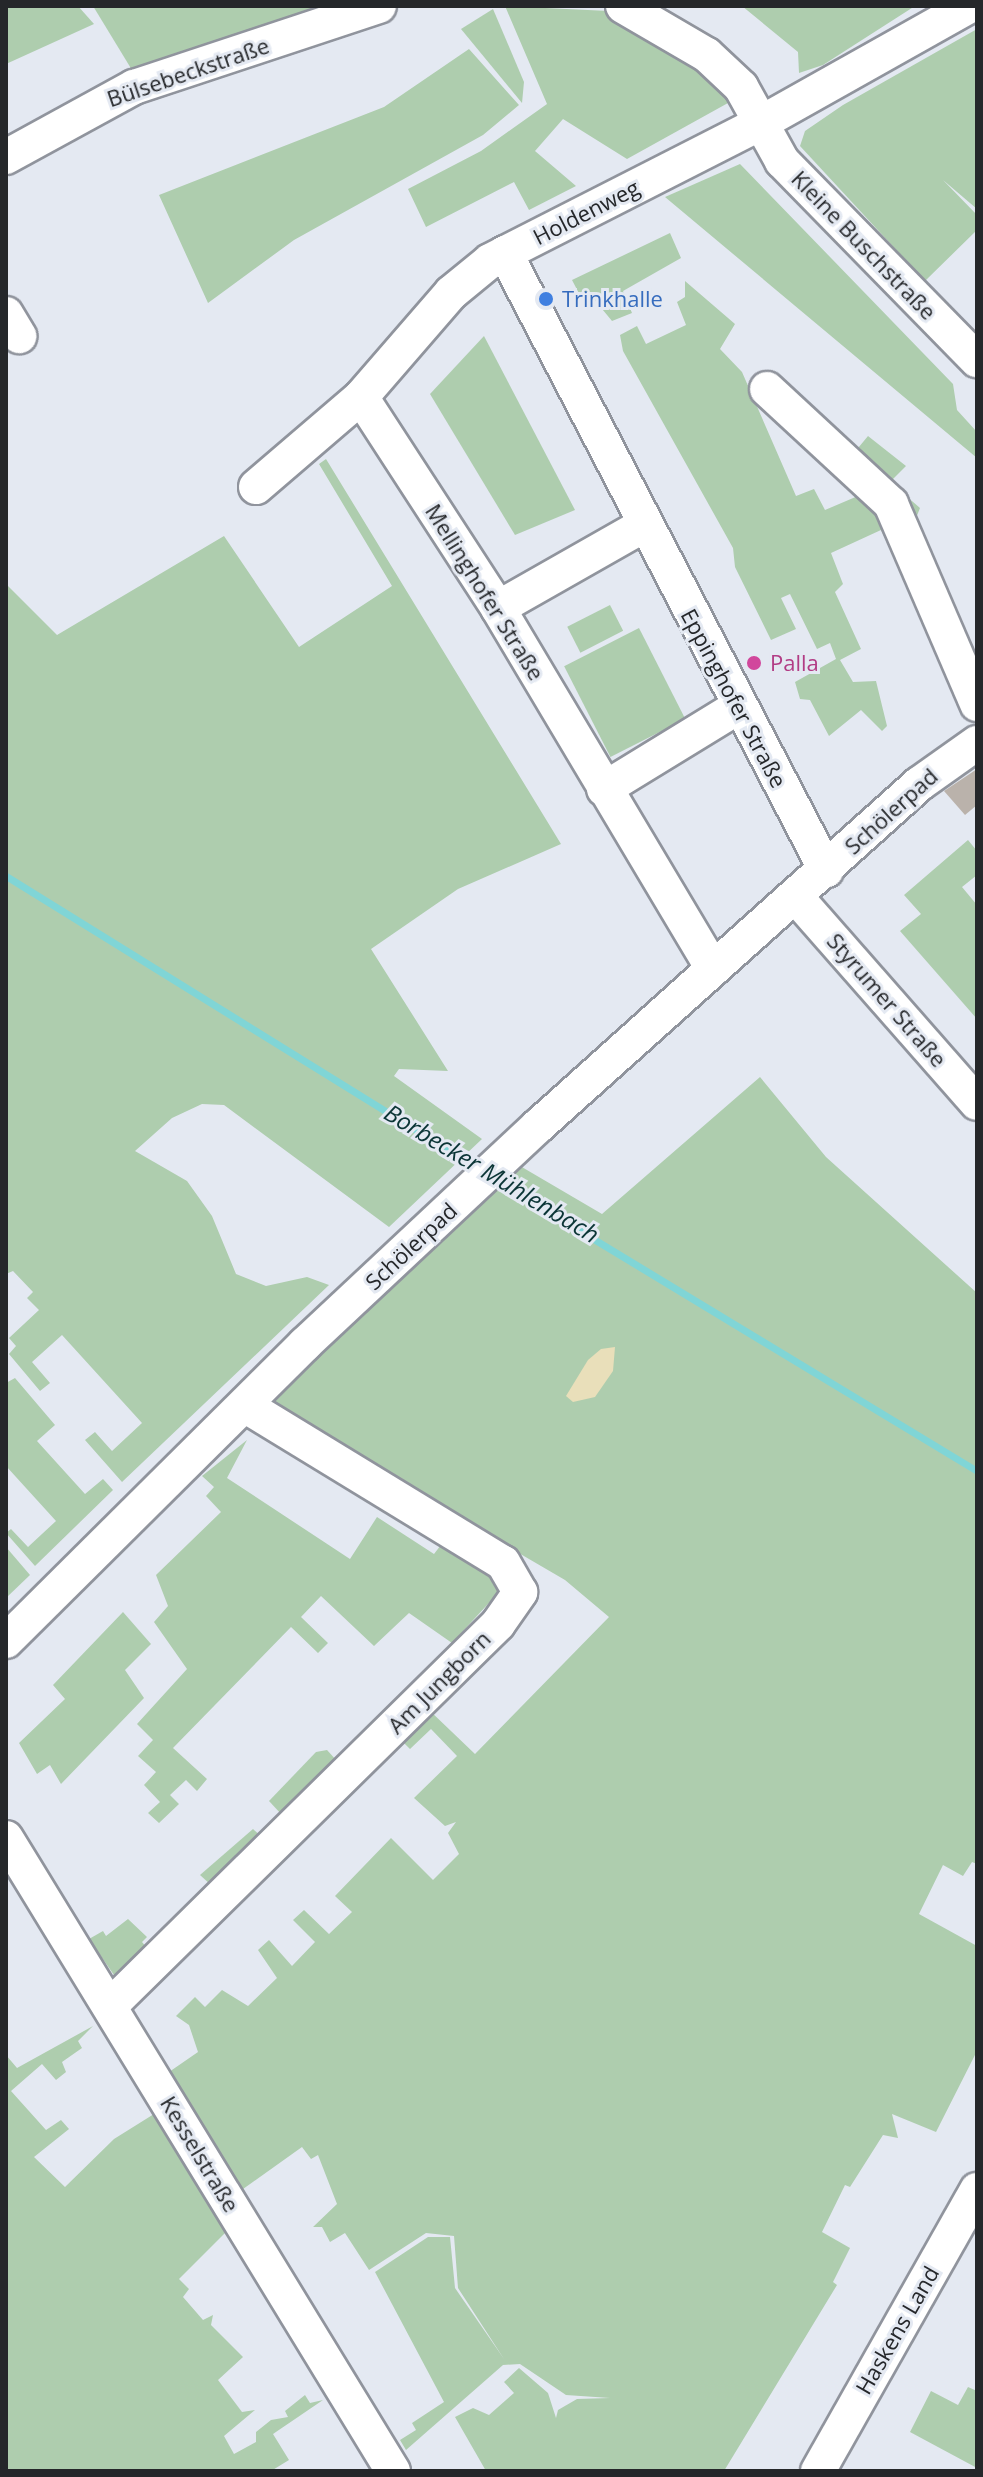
<!DOCTYPE html>
<html>
<head>
<meta charset="utf-8">
<style>
  body { margin:0 }
  #map { position:relative; width:983px; height:2477px; overflow:hidden; background:#e4e9f2; font-family:"Open Sans",sans-serif }
  div>[style] { position:absolute }
  [style*='--x'] { left:calc(var(--x)*1px); top:calc(var(--y)*1px); width:calc(var(--w)*1px); rotate:calc(var(--a)*1deg) }
  .green>* { inset:0; background:#aecdae; transform-origin:0 0 }
  .sand>* { inset:0; background:#e9dfba }
  .stream>* { height:7px; margin:-3.5px; padding:0 3.5px; transform-origin:3.5px; border-radius:3.5px; background:#80d5d6 }
  .building>* { inset:0; background:#bab2ab }
  .roads { filter:drop-shadow(2px 0 #90949d) drop-shadow(-2px 0 #90949d) drop-shadow(0 2px #90949d) drop-shadow(0 -2px #90949d) }
  .minor>* { height:34px; margin:-17px; padding:0 17px; transform-origin:17px; border-radius:17px; background:#fff }
  .dots>* { width:22px; height:22px; translate:-50% -50%; box-sizing:border-box; border:4px solid #e4e9f2; border-radius:50% }
  span { translate:-50% -50%; white-space:nowrap; text-align:center; line-height:1.15; -webkit-text-stroke:6px #e4e9f2; paint-order:stroke }
  .street-label { font-size:22px; color:#25272a }
  .shop-label { font-size:22px; color:#366cbe }
  .left { translate:0 -50%; text-align:left }
  .hotel-label { font-size:22px; color:#b23c85 }
  .water-label { font-size:24px; color:#0b3536; font-style:italic }
  .frame { position:absolute; inset:0; border:8px solid #25272a; pointer-events:none }
</style>
</head>
<body>
<div id="map">
  <div class="green">
    <i style="clip-path:polygon(6px 6px,78px 6px,94px 24px,6px 64px)"></i>
    <i style="clip-path:polygon(93px 6px,351px 6px,135px 75px)"></i>
    <i style="clip-path:polygon(505px 6px,609px 11px,668px 41px,730px 95px,728px 103px,627px 159px,563px 119px,535px 151px,576px 186px,529px 210px,514px 182px,426px 227px,408px 189px,481px 151px,547px 104px)"></i>
    <i style="clip-path:polygon(742px 6px,915px 6px,823px 65px,799px 73px,798px 52px)"></i>
    <i style="clip-path:polygon(493px 9px,524px 82px,522px 103px,461px 29px)"></i>
    <i style="clip-path:polygon(977px 29px,977px 209px,943px 180px,977px 215px,977px 230px,925px 281px,800px 146px,805px 131px,843px 105px)"></i>
    <i style="clip-path:polygon(469px 49px,519px 105px,483px 135px,294px 240px,208px 303px,159px 195px,384px 107px)"></i>
    <i style="clip-path:polygon(740px 164px,953px 384px,957px 410px,977px 432px,977px 458px,665px 197px)"></i>
    <i style="clip-path:polygon(670px 233px,681px 258px,623px 291px,632px 313px,612px 321px,593px 298px,584px 303px,572px 280px)"></i>
    <i style="clip-path:polygon(685px 281px,735px 324px,720px 349px,742px 372px,796px 496px,814px 489px,825px 510px,879px 487px,849px 459px,868px 436px,906px 466px,890px 482px,920px 508px,907px 541px,890px 549px,881px 530px,831px 553px,843px 584px,835px 592px,861px 649px,840px 660px,853px 682px,876px 681px,887px 726px,882px 731px,861px 710px,829px 736px,810px 700px,800px 699px,795px 682px,836px 659px,830px 643px,817px 649px,790px 594px,781px 598px,796px 629px,771px 640px,735px 567px,733px 548px,623px 351px,620px 335px,637px 326px,646px 344px,686px 325px,677px 302px,685px 297px)"></i>
    <i style="clip-path:polygon(484px 336px,575px 510px,515px 535px,430px 394px)"></i>
    <i style="clip-path:polygon(326px 459px,561px 844px,458px 889px,371px 949px,448px 1071px,399px 1069px,394px 1076px,482px 1139px,389px 1227px,224px 1105px,202px 1104px,172px 1118px,135px 1151px,187px 1181px,212px 1216px,236px 1274px,266px 1286px,307px 1277px,329px 1285px,122px 1482px,85px 1440px,95px 1432px,112px 1451px,142px 1423px,62px 1335px,32px 1362px,50px 1383px,40px 1391px,9px 1354px,16px 1346px,9px 1338px,39px 1310px,27px 1298px,33px 1292px,13px 1271px,6px 1274px,6px 584px,57px 635px,224px 536px,299px 647px,392px 586px,319px 464px)"></i>
    <i style="left:610px;top:605px;width:29px;height:48px;rotate:63deg"></i>
    <i style="left:639px;top:628px;width:102px;height:84px;rotate:63deg"></i>
    <i style="clip-path:polygon(968px 840px,977px 851px,977px 875px,962px 887px,977px 905px,977px 1019px,900px 931px,921px 914px,904px 895px)"></i>
    <i style="clip-path:polygon(760px 1077px,826px 1157px,977px 1293px,977px 1864px,972px 1862px,963px 1876px,943px 1865px,919px 1914px,977px 1946px,977px 2051px,936px 2132px,892px 2114px,898px 2138px,883px 2135px,850px 2187px,845px 2185px,822px 2232px,850px 2248px,833px 2282px,837px 2285px,724px 2471px,486px 2471px,455px 2417px,473px 2408px,489px 2415px,514px 2393px,504px 2382px,519px 2368px,548px 2393px,556px 2418px,558px 2410px,577px 2399px,610px 2398px,566px 2395px,520px 2364px,503px 2365px,406px 2450px,400px 2440px,416px 2430px,412px 2423px,444px 2402px,375px 2272px,428px 2237px,450px 2237px,455px 2288px,504px 2359px,458px 2288px,454px 2236px,426px 2233px,369px 2270px,345px 2233px,330px 2242px,322px 2227px,313px 2227px,337px 2204px,318px 2155px,311px 2159px,302px 2147px,229px 2199px,239px 2219px,179px 2279px,189px 2289px,183px 2297px,203px 2320px,213px 2315px,211px 2325px,243px 2357px,218px 2380px,242px 2412px,255px 2410px,224px 2436px,234px 2454px,256px 2442px,256px 2432px,271px 2420px,288px 2417px,285px 2411px,305px 2395px,310px 2403px,323px 2400px,273px 2434px,289px 2460px,271px 2471px,6px 2471px,6px 2055px,17px 2068px,93px 2026px,78px 2041px,82px 2048px,62px 2062px,66px 2072px,56px 2080px,42px 2064px,11px 2091px,46px 2130px,61px 2120px,69px 2129px,34px 2157px,65px 2187px,114px 2139px,170px 2104px,156px 2081px,198px 2052px,189px 2025px,176px 2016px,195px 1997px,205px 2007px,222px 1990px,248px 2006px,277px 1978px,258px 1950px,269px 1940px,292px 1966px,315px 1942px,293px 1920px,304px 1910px,329px 1934px,352px 1912px,335px 1896px,391px 1838px,433px 1880px,459px 1854px,448px 1833px,456px 1822px,445px 1826px,414px 1798px,457px 1756px,431px 1729px,410px 1749px,399px 1738px,428px 1709px,475px 1754px,609px 1617px,565px 1580px,252px 1398px,515px 1163px,602px 1214px)"></i>
    <i style="clip-path:polygon(15px 1378px,55px 1425px,37px 1441px,85px 1494px,103px 1479px,113px 1490px,35px 1566px,6px 1533px,11px 1529px,28px 1547px,56px 1521px,6px 1466px,6px 1383px)"></i>
    <i style="clip-path:polygon(247px 1440px,227px 1478px,350px 1559px,377px 1517px,434px 1554px,444px 1541px,493px 1573px,499px 1592px,452px 1643px,409px 1613px,374px 1646px,321px 1596px,301px 1617px,328px 1643px,318px 1653px,291px 1627px,173px 1748px,207px 1779px,197px 1791px,186px 1780px,170px 1795px,179px 1804px,159px 1823px,148px 1813px,160px 1802px,144px 1785px,156px 1772px,138px 1756px,153px 1740px,137px 1724px,187px 1669px,154px 1622px,168px 1606px,156px 1575px,221px 1512px,206px 1496px,214px 1487px,202px 1476px)"></i>
    <i style="clip-path:polygon(6px 1547px,30px 1575px,6px 1598px)"></i>
    <i style="clip-path:polygon(123px 1612px,151px 1644px,125px 1670px,144px 1698px,61px 1784px,50px 1765px,37px 1774px,19px 1743px,65px 1699px,53px 1685px)"></i>
    <i style="clip-path:polygon(327px 1750px,337px 1761px,282px 1815px,269px 1801px,316px 1752px)"></i>
    <i style="clip-path:polygon(253px 1829px,261px 1836px,211px 1885px,200px 1875px)"></i>
    <i style="clip-path:polygon(128px 1919px,147px 1937px,142px 1942px,148px 1949px,114px 1975px,89px 1939px,103px 1931px,106px 1936px)"></i>
    <i style="clip-path:polygon(968px 2387px,977px 2391px,977px 2468px,910px 2432px,931px 2391px,958px 2405px)"></i>
  </div>
  <div class="sand">
    <i style="clip-path:polygon(615px 1347px,613px 1371px,595px 1397px,573px 1402px,566px 1396px,588px 1360px,601px 1349px)"></i>
  </div>
  <div class="stream">
    <i style="--x:6;--y:876;--w:556;--a:31.78"></i>
    <i style="--x:496;--y:1180;--w:562;--a:31.17"></i>
  </div>
  <div class="building">
    <i style="clip-path:polygon(977px 769px,977px 805px,965px 815px,944px 791px)"></i>
  </div>
  <div class="roads">
    <div class="minor">
      <i style="--x:623;--y:6;--w:97;--a:30.3"></i>
      <i style="--x:707;--y:55;--w:47;--a:43.3"></i>
      <i style="--x:741;--y:87;--w:85;--a:61"></i>
      <i style="--x:782;--y:161;--w:279;--a:45.6"></i>
      <i style="--x:6;--y:157;--w:146;--a:-28.7"></i>
      <i style="--x:134;--y:87;--w:258;--a:-18.3"></i>
      <i style="--x:505;--y:253;--w:696;--a:62.51"></i>
      <i style="--x:6;--y:314;--w:26;--a:59"></i>
      <i style="--x:767;--y:389;--w:169;--a:42.8"></i>
      <i style="--x:891;--y:504;--w:218;--a:66.7"></i>
      <i style="--x:361;--y:397;--w:252;--a:57"></i>
      <i style="--x:498;--y:608;--w:420;--a:59.2"></i>
      <i style="--x:256;--y:487;--w:138;--a:-40.6"></i>
      <i style="--x:361;--y:397;--w:138;--a:-49.1"></i>
      <i style="--x:451;--y:293;--w:50;--a:-39.4"></i>
      <i style="--x:490;--y:261;--w:302;--a:-27"></i>
      <i style="--x:759;--y:124;--w:241;--a:-29.3"></i>
      <i style="--x:498;--y:608;--w:168;--a:-29.6"></i>
      <i style="--x:604;--y:789;--w:157;--a:-31.5"></i>
      <i style="--x:796;--y:897;--w:274;--a:48.7"></i>
      <i style="--x:6;--y:1641;--w:421;--a:-44.8"></i>
      <i style="--x:305;--y:1344;--w:319;--a:-43.1"></i>
      <i style="--x:538;--y:1126;--w:512;--a:-41.91"></i>
      <i style="--x:919;--y:784;--w:71;--a:-35.3"></i>
      <i style="--x:6;--y:1838;--w:742;--a:58.56"></i>
      <i style="--x:111;--y:2005;--w:543;--a:-44.55"></i>
      <i style="--x:498;--y:1624;--w:39;--a:-55"></i>
      <i style="--x:520;--y:1592;--w:34;--a:-120"></i>
      <i style="--x:503;--y:1563;--w:301;--a:-148.6"></i>
      <i style="--x:818;--y:2471;--w:323;--a:-60.5"></i>
    </div>
  </div>
  <div class="dots">
    <i style="left:546px;top:299px;background:#3f7fe0"></i>
    <i style="left:754px;top:663px;background:#d1479c"></i>
  </div>
  <div class="street-label">
    <span style="left:188px;top:72px;rotate:-19deg">Bülsebeckstraße</span>
    <span style="left:586px;top:212px;rotate:-27deg">Holdenweg</span>
    <span style="left:864px;top:245px;rotate:46deg">Kleine Buschstraße</span>
    <span style="left:485px;top:592px;rotate:58deg">Mellinghofer Straße</span>
    <span style="left:734px;top:698px;rotate:62deg">Eppinghofer Straße</span>
    <span style="left:891px;top:811px;rotate:-42deg">Schölerpad</span>
    <span style="left:887px;top:1000px;rotate:49deg">Styrumer Straße</span>
    <span style="left:411px;top:1246px;rotate:-43deg">Schölerpad</span>
    <span style="left:439px;top:1682px;rotate:-45deg">Am Jungborn</span>
    <span style="left:200px;top:2154px;rotate:59deg">Kesselstraße</span>
    <span style="left:897px;top:2330px;rotate:-60deg">Haskens Land</span>
  </div>
  <div class="shop-label">
    <span class="left" style="left:562px;top:299px">Trinkhalle</span>
  </div>
  <div class="hotel-label">
    <span class="left" style="left:770px;top:663px">Palla</span>
  </div>
  <div class="water-label">
    <span style="left:492px;top:1173px;rotate:31deg">Borbecker Mühlenbach</span>
  </div>
  <div class="frame"></div>
</div>
</body>
</html>
